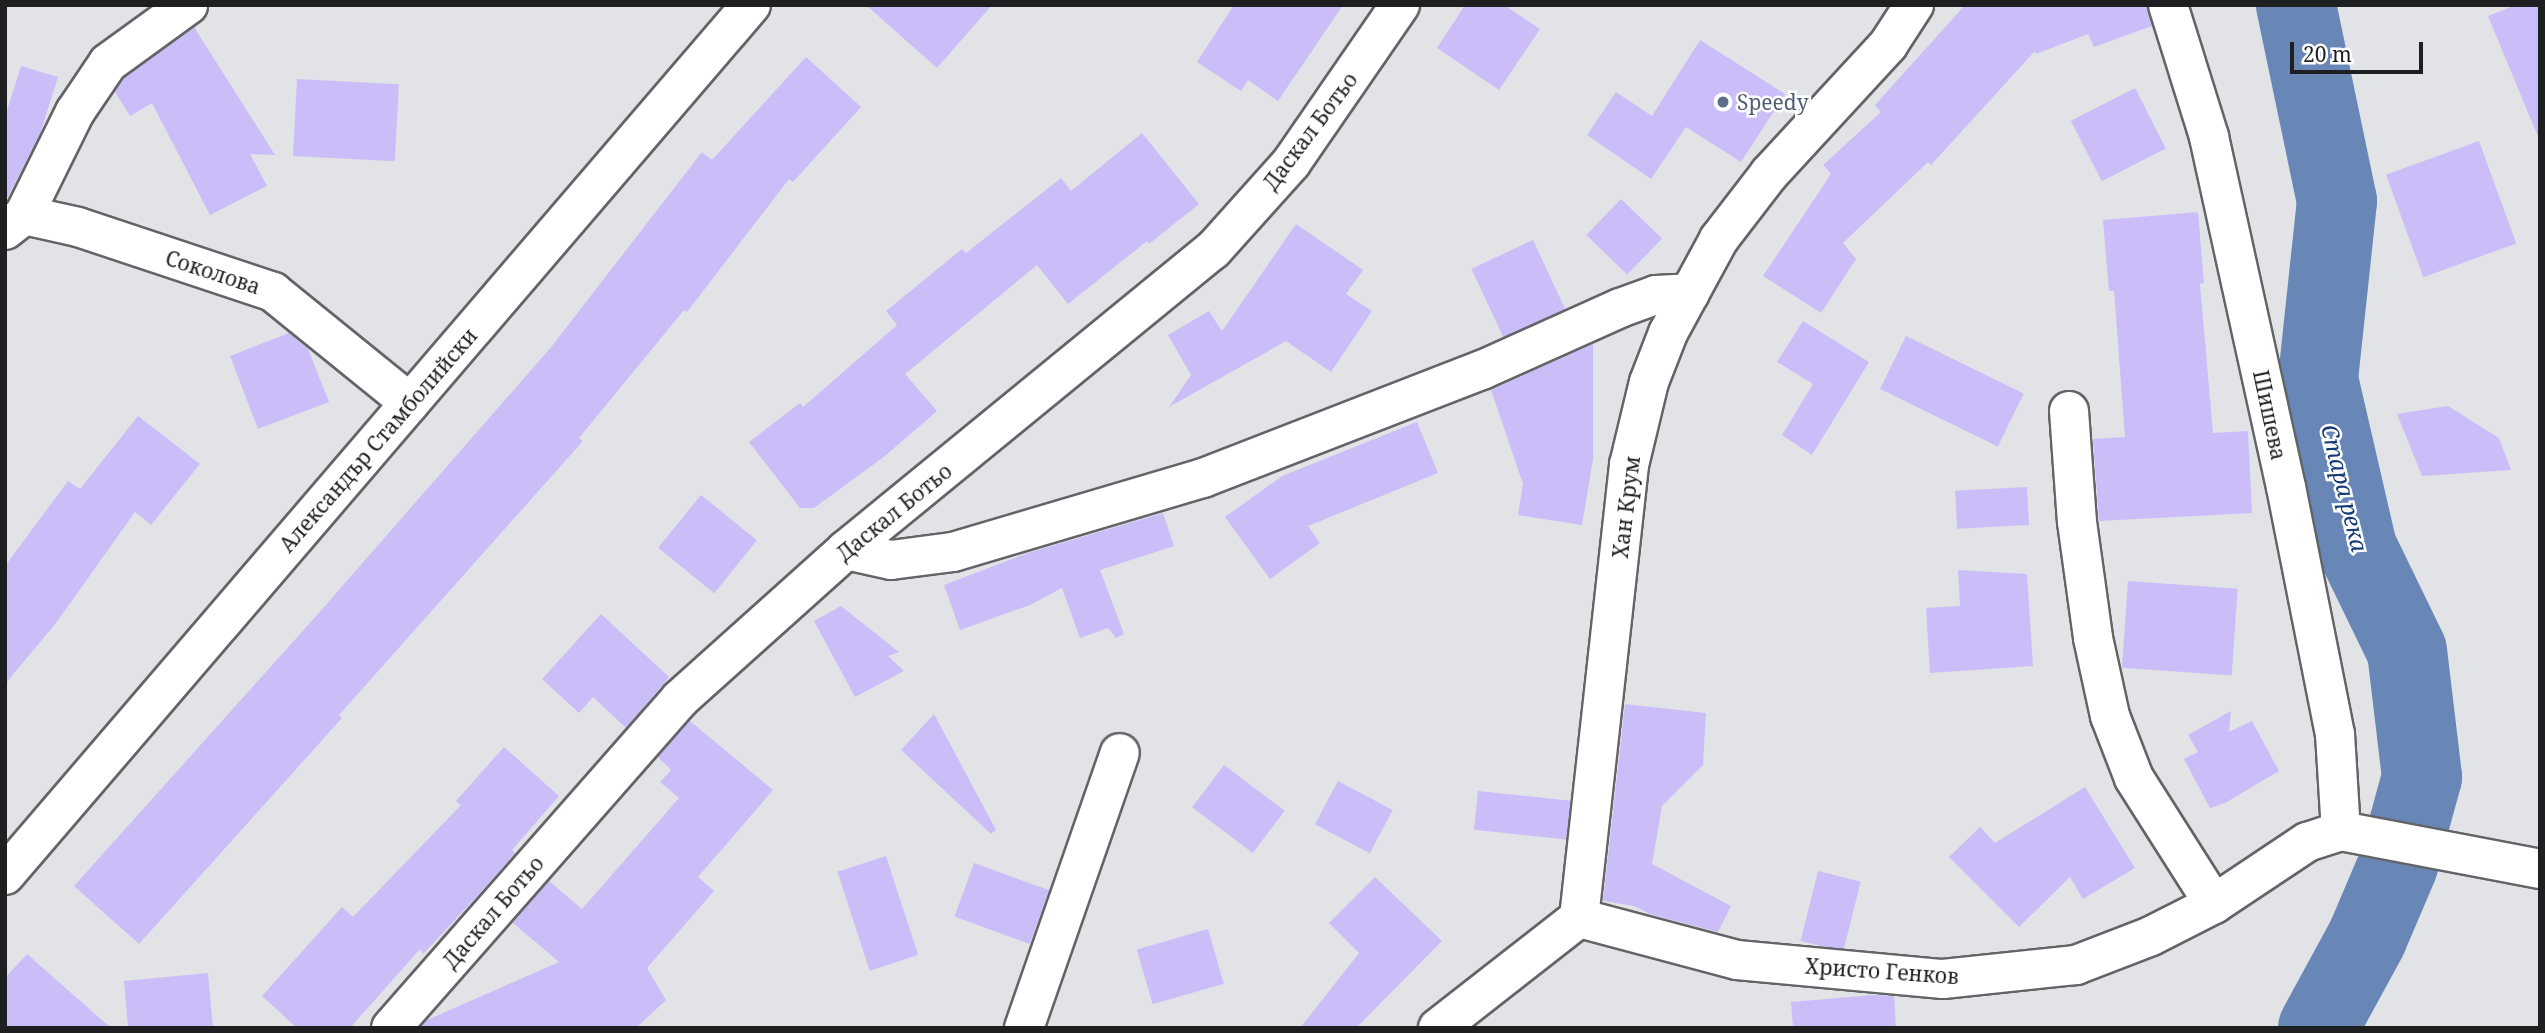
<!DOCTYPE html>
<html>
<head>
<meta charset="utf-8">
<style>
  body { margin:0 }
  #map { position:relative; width:2545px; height:1033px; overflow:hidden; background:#e1e3e7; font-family:"Noto Serif",serif }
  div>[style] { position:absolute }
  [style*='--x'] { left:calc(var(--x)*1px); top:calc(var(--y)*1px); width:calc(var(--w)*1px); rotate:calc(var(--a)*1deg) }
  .river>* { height:80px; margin:-40px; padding:0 40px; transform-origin:40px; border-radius:40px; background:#6887b7 }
  .building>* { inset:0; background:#cbbef8; transform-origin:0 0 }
  .roads { filter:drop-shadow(2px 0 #626468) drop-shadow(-2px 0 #626468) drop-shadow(0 2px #626468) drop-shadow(0 -2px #626468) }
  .minor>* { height:38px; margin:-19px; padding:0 19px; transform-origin:19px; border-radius:19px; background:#fff }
  .dots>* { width:19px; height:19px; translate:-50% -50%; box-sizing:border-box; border:4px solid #fff; border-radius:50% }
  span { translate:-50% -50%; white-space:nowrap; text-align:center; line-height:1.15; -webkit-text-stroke:5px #fff; paint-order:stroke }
  .service-label { font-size:21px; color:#4e5e75 }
  .left { translate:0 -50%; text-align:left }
  .street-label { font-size:21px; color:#1e1f20 }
  .water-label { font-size:23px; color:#153b77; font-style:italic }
  .frame { position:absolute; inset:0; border:7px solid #1e1f20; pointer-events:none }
  .scale { position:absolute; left:2290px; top:42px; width:133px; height:32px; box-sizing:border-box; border:4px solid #1e1f20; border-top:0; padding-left:9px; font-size:21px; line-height:24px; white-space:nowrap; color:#1e1f20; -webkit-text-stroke:5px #fff; paint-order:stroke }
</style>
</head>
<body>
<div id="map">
  <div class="river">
    <i style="--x:2296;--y:5;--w:200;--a:78.2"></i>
    <i style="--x:2337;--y:201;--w:179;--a:96.1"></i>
    <i style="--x:2318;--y:379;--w:173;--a:77"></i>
    <i style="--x:2357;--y:548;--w:114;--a:64.1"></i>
    <i style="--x:2407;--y:651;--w:127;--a:83.2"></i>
    <i style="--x:2422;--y:777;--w:91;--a:105.3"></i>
    <i style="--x:2398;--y:865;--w:79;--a:113"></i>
    <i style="--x:2367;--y:938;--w:102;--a:118.6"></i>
  </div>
  <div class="building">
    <i style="clip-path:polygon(866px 5px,992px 5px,937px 68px)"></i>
    <i style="clip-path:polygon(1234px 5px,1343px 5px,1278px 101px,1248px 80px,1241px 91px,1197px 62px)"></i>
    <i style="clip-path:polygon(1465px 5px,1504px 5px,1540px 29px,1499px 90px,1437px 48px)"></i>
    <i style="clip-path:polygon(1965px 5px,2147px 5px,2152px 26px,2094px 47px,2088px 34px,2036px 54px,2035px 51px,1931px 165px,1928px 162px,1843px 243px,1856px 259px,1821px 313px,1763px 276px,1831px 174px,1823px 165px,1881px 112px,1875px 105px)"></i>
    <i style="clip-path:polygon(2516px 5px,2540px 5px,2539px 139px,2488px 16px)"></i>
    <i style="clip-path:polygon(194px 27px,275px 155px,250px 154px,267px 186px,210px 215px,152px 103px,130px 116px,115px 92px,124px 78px)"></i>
    <i style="clip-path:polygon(1700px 40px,1785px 94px,1741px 162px,1686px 127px,1651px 179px,1587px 135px,1616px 92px,1652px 116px)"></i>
    <i style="clip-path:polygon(806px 57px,861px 107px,793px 182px,789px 179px,687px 312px,684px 310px,579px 438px,583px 441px,339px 715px,342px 718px,139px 944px,74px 886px,318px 614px,552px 346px,702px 152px,712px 160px)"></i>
    <i style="clip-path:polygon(21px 66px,58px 77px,40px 134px,5px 202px,5px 117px)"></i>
    <i style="left:297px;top:79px;width:102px;height:77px;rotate:3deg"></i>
    <i style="left:2135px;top:88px;width:68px;height:72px;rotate:63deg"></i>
    <i style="clip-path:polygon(1142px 133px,1199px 204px,1149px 244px,1147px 241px,1068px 304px,1037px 265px,905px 374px,937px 411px,885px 456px,814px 508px,800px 508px,749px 442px,800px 403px,803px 407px,897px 325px,886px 311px,962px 249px,966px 253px,1061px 178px,1071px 191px)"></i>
    <i style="left:2479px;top:141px;width:109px;height:99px;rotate:70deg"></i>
    <i style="left:1621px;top:199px;width:57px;height:50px;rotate:44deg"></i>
    <i style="clip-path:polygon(2198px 212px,2204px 283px,2200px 284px,2213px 433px,2248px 431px,2252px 513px,2099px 521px,2093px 439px,2125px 437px,2114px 291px,2109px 291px,2103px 220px)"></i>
    <i style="clip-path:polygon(1296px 224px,1363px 270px,1346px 294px,1372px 311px,1331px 372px,1286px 341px,1169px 407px,1191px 375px,1168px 335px,1209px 311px,1222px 331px)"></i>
    <i style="left:1533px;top:240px;width:76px;height:68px;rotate:65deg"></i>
    <i style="clip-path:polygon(1803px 321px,1869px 362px,1812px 455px,1782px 435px,1813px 384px,1777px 362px)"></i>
    <i style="clip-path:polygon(289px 333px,308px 349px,329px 402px,258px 429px,230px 356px)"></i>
    <i style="left:1906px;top:336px;width:131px;height:59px;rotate:26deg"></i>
    <i style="clip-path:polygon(1593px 344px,1593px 459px,1582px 525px,1518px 515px,1523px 484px,1491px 390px)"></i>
    <i style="clip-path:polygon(2448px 406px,2499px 438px,2511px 470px,2422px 476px,2397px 414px)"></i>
    <i style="clip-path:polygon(138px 416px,200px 464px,151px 525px,135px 512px,56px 623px,5px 684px,5px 566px,68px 481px,80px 489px)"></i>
    <i style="clip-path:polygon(1417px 422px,1438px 473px,1308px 526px,1320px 543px,1270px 579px,1225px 517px,1282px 476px)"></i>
    <i style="left:2027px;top:487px;width:38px;height:72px;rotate:87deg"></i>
    <i style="left:701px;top:495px;width:72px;height:68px;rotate:39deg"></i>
    <i style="clip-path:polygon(1163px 513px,1174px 546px,1100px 570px,1124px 634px,1116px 638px,1108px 628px,1080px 638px,1062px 588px,1030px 605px,960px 630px,944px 585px,1028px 553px)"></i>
    <i style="clip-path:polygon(1958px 570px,2027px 574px,2033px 666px,1930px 673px,1926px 608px,1960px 606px)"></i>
    <i style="left:2128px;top:581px;width:110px;height:87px;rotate:4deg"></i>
    <i style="clip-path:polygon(841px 606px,899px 652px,888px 656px,904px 671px,855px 697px,814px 621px)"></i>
    <i style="clip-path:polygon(601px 614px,669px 677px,626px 728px,593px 697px,579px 713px,542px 679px)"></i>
    <i style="clip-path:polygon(1625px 704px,1706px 713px,1703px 765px,1662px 806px,1652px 864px,1731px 906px,1718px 932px,1650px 914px,1634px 906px,1603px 901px)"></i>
    <i style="clip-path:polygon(2231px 711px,2229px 732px,2252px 721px,2279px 771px,2225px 803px,2210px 808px,2184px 759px,2198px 752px,2188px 735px)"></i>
    <i style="clip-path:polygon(934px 714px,996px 830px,991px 834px,901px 750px)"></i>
    <i style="clip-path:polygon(690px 721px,773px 790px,698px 877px,714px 891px,647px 968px,666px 1000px,636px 1028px,420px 1028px,427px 1020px,559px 962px,513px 923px,549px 881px,582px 909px,679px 798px,660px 782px,671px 770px,658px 757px)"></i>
    <i style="clip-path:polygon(504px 747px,559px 796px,512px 850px,515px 853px,479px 894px,423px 954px,420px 949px,350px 1028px,297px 1028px,262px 996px,342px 907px,353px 917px,461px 805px,456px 801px)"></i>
    <i style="left:1224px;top:765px;width:76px;height:53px;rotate:37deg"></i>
    <i style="left:1338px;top:781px;width:62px;height:49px;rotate:28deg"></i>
    <i style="clip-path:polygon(2085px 787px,2135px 868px,2083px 899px,2070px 877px,2019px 927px,1949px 857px,1980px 827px,1995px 843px)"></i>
    <i style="left:1478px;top:791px;width:93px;height:39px;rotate:6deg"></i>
    <i style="left:886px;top:856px;width:104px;height:51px;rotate:72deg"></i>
    <i style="left:974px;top:863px;width:80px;height:57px;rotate:20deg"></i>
    <i style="left:1818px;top:871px;width:44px;height:72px;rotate:14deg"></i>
    <i style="clip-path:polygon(1375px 877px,1442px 941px,1356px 1028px,1300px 1028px,1359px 953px,1329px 923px)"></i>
    <i style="left:1208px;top:929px;width:57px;height:74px;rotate:74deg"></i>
    <i style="clip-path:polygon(27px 954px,111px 1028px,5px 1028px,5px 978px)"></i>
    <i style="clip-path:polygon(208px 973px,213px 1028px,128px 1028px,124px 981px)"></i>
    <i style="clip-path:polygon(1873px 995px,1894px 996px,1896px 1028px,1793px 1028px,1791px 1002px)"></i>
  </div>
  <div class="roads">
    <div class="minor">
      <i style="--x:2168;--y:5;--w:138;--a:72.7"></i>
      <i style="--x:2209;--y:137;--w:358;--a:77.6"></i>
      <i style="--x:2286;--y:487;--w:252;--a:78.8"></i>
      <i style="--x:2335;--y:734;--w:97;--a:86.5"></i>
      <i style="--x:24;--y:215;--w:55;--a:12.5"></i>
      <i style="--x:78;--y:227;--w:206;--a:18.4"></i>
      <i style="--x:273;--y:292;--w:176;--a:39"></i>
      <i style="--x:5;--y:230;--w:24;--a:-38"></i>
      <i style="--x:24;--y:215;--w:115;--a:-63.7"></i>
      <i style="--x:75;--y:112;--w:59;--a:-56"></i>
      <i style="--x:108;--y:63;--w:99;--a:-35.9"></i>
      <i style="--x:2069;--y:411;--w:111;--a:85.9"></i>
      <i style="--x:2077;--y:522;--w:117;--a:82.1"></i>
      <i style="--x:2093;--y:638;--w:80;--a:77.7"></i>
      <i style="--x:2110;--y:716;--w:66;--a:68.8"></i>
      <i style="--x:2134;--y:778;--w:149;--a:57.6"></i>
      <i style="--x:846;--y:550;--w:46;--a:12.5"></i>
      <i style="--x:891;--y:560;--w:63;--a:-7.4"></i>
      <i style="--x:953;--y:552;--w:261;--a:-16.5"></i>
      <i style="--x:1203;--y:478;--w:299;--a:-21.2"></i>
      <i style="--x:1482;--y:370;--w:151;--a:-24.2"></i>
      <i style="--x:1620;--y:308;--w:38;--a:-20"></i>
      <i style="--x:1656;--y:295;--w:34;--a:-3"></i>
      <i style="--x:5;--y:875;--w:1146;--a:-49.39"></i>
      <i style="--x:1579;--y:918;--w:163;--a:14.9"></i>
      <i style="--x:1737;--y:960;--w:207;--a:5.3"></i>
      <i style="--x:1943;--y:979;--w:134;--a:-6"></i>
      <i style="--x:2076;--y:965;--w:80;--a:-21.1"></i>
      <i style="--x:2151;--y:936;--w:71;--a:-26.9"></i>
      <i style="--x:2214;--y:904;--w:112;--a:-33.7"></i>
      <i style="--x:2307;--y:842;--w:36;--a:-18"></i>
      <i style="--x:2341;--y:831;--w:203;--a:10.8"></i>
      <i style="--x:391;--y:1028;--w:438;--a:-48.7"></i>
      <i style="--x:680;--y:699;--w:223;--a:-41.9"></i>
      <i style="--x:846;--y:550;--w:474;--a:-39.3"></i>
      <i style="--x:1213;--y:250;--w:117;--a:-48.1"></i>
      <i style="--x:1291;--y:163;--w:192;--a:-55.4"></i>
      <i style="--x:1024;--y:1028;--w:291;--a:-70.8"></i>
      <i style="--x:1438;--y:1028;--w:179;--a:-38"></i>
      <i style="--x:1579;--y:918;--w:456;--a:-83.7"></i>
      <i style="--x:1629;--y:465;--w:85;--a:-76.5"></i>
      <i style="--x:1649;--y:382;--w:53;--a:-68.8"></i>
      <i style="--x:1668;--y:333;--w:107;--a:-61.5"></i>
      <i style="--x:1719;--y:239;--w:82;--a:-52.4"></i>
      <i style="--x:1769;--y:174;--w:176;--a:-47.3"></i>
      <i style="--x:1888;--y:45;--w:48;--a:-57"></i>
    </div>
  </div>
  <div class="dots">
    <i style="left:1723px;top:102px;background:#5c6f8a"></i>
  </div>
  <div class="service-label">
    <span class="left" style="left:1737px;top:102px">Speedy</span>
  </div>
  <div class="street-label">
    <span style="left:1310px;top:131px;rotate:-53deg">Даскал Ботьо</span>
    <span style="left:213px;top:272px;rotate:18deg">Соколова</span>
    <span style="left:2270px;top:415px;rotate:78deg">Шишева</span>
    <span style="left:378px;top:440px;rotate:-49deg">Александър Стамболийски</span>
    <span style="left:1626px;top:507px;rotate:-83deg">Хан Крум</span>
    <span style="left:894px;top:512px;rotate:-39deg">Даскал Ботьо</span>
    <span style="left:493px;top:912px;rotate:-49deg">Даскал Ботьо</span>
    <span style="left:1882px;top:971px;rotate:4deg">Христо Генков</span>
  </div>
  <div class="water-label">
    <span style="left:2345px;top:488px;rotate:76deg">Стара река</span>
  </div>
  <div class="frame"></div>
  <div class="scale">20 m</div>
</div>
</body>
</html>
